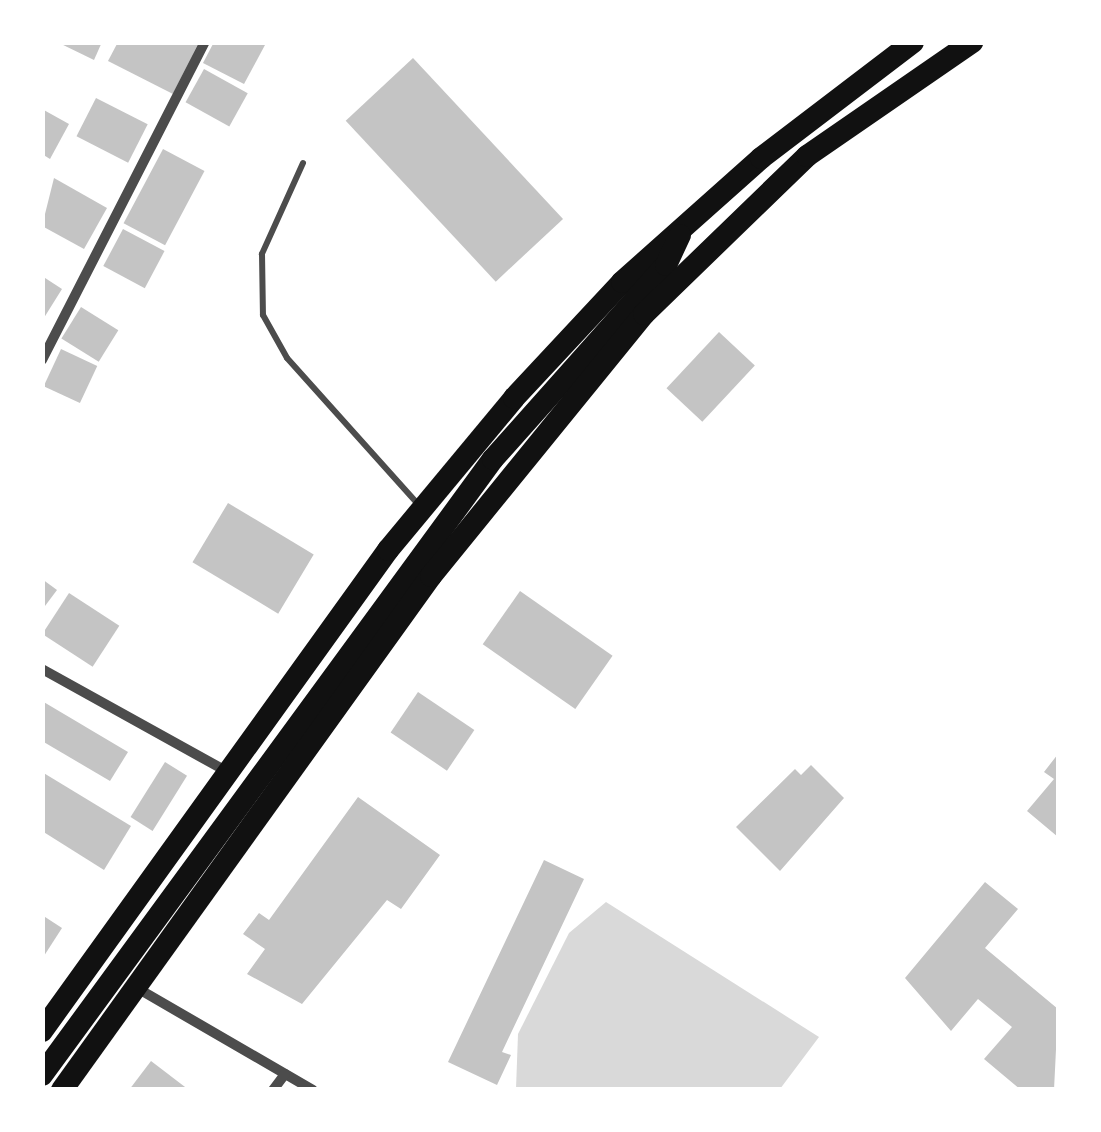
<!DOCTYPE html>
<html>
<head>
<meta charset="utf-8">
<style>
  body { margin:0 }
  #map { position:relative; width:1101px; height:1132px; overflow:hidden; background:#fff; font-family:"Crimson Pro",serif }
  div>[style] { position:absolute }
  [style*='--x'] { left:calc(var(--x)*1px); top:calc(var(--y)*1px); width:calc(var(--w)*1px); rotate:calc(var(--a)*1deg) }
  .water>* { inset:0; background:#d9d9d9 }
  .building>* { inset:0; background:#c4c4c4; transform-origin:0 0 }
  .service>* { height:6px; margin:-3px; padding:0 3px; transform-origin:3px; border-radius:3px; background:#4c4c4c }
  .minor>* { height:10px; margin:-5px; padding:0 5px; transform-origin:5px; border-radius:5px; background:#4c4c4c }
  .primary>* { height:22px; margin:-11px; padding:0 11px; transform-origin:11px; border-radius:11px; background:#111 }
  span { translate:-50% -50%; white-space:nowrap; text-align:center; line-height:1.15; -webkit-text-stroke:8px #fff; paint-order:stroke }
  .frame { position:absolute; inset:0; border:45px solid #fff; pointer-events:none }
</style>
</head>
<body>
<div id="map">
  <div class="water">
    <i style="clip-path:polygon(606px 902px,819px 1037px,780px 1089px,516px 1089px,518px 1034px,569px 933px)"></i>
  </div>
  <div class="building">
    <i style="clip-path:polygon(57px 42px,102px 42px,94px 60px)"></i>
    <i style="clip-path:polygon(118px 42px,199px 42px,173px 94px,108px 61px)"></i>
    <i style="clip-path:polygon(214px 42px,265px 45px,244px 84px,203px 63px)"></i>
    <i style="left:413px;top:58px;width:220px;height:92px;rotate:47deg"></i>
    <i style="left:204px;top:69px;width:50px;height:38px;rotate:29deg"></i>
    <i style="left:96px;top:98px;width:58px;height:43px;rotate:27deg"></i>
    <i style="clip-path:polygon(42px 109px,69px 124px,50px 159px,42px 154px)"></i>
    <i style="left:163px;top:149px;width:47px;height:84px;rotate:28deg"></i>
    <i style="clip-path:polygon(54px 178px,107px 208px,84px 249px,42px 226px)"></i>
    <i style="left:123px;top:229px;width:47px;height:42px;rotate:28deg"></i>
    <i style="clip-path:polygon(42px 276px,62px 289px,42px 321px)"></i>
    <i style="left:81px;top:307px;width:44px;height:37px;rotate:32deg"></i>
    <i style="left:719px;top:332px;width:49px;height:77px;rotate:43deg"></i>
    <i style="left:61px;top:349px;width:40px;height:41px;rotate:25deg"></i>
    <i style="left:228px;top:503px;width:100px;height:69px;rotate:31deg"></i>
    <i style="clip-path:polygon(42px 579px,57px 590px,42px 610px)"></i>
    <i style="left:520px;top:591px;width:113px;height:65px;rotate:35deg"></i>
    <i style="left:69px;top:593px;width:60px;height:49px;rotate:33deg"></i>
    <i style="left:418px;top:692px;width:68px;height:49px;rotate:34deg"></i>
    <i style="clip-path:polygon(42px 701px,128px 752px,110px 781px,42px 741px)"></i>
    <i style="clip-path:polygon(1058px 754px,1058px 837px,1027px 811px,1054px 779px,1044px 772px)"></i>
    <i style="left:165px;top:762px;width:26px;height:65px;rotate:32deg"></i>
    <i style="clip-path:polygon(811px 765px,844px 798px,780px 871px,736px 827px,795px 769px,801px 775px)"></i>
    <i style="clip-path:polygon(42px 772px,131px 826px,104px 870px,42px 831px)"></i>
    <i style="clip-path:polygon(358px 797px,440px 855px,401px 909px,387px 900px,302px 1004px,247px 974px,265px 949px,243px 934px,259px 913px,269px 920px)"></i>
    <i style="clip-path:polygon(544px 860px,584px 879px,502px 1052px,511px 1055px,497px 1085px,448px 1062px)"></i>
    <i style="clip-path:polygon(985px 882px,1018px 909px,985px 948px,1058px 1009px,1054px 1090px,1021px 1090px,984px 1059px,1012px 1027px,978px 999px,951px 1031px,905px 978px)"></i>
    <i style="clip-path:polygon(42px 915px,62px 928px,42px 959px)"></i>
    <i style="clip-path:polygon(151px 1061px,189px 1090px,129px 1090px)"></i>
  </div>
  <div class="service">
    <i style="--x:303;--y:163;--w:100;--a:114.3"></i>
    <i style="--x:262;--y:254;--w:61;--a:89.1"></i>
    <i style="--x:263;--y:315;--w:49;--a:60.8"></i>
    <i style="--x:287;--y:358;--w:196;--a:48.1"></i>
  </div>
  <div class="minor">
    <i style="--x:42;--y:360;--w:357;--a:-62.9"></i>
    <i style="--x:42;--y:669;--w:215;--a:29"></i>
    <i style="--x:137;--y:988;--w:203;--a:30.1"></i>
    <i style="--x:273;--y:1090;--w:20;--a:-53"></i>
  </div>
  <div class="primary">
    <i style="--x:42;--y:1031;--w:593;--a:-54.27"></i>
    <i style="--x:388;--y:550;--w:197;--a:-50.3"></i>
    <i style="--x:514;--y:398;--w:158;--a:-47"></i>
    <i style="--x:622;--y:282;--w:186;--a:-41.7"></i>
    <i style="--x:761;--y:158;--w:191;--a:-37.3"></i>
    <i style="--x:42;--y:1075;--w:763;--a:-53.79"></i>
    <i style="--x:493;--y:459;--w:260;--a:-48.3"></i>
    <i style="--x:666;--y:265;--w:33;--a:-65"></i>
    <i style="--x:62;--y:1090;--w:633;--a:-54.33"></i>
    <i style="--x:431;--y:576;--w:338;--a:-50.9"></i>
    <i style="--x:644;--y:314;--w:227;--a:-44.1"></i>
    <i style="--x:807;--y:156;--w:201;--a:-34.6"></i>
  </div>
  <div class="frame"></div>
</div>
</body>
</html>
